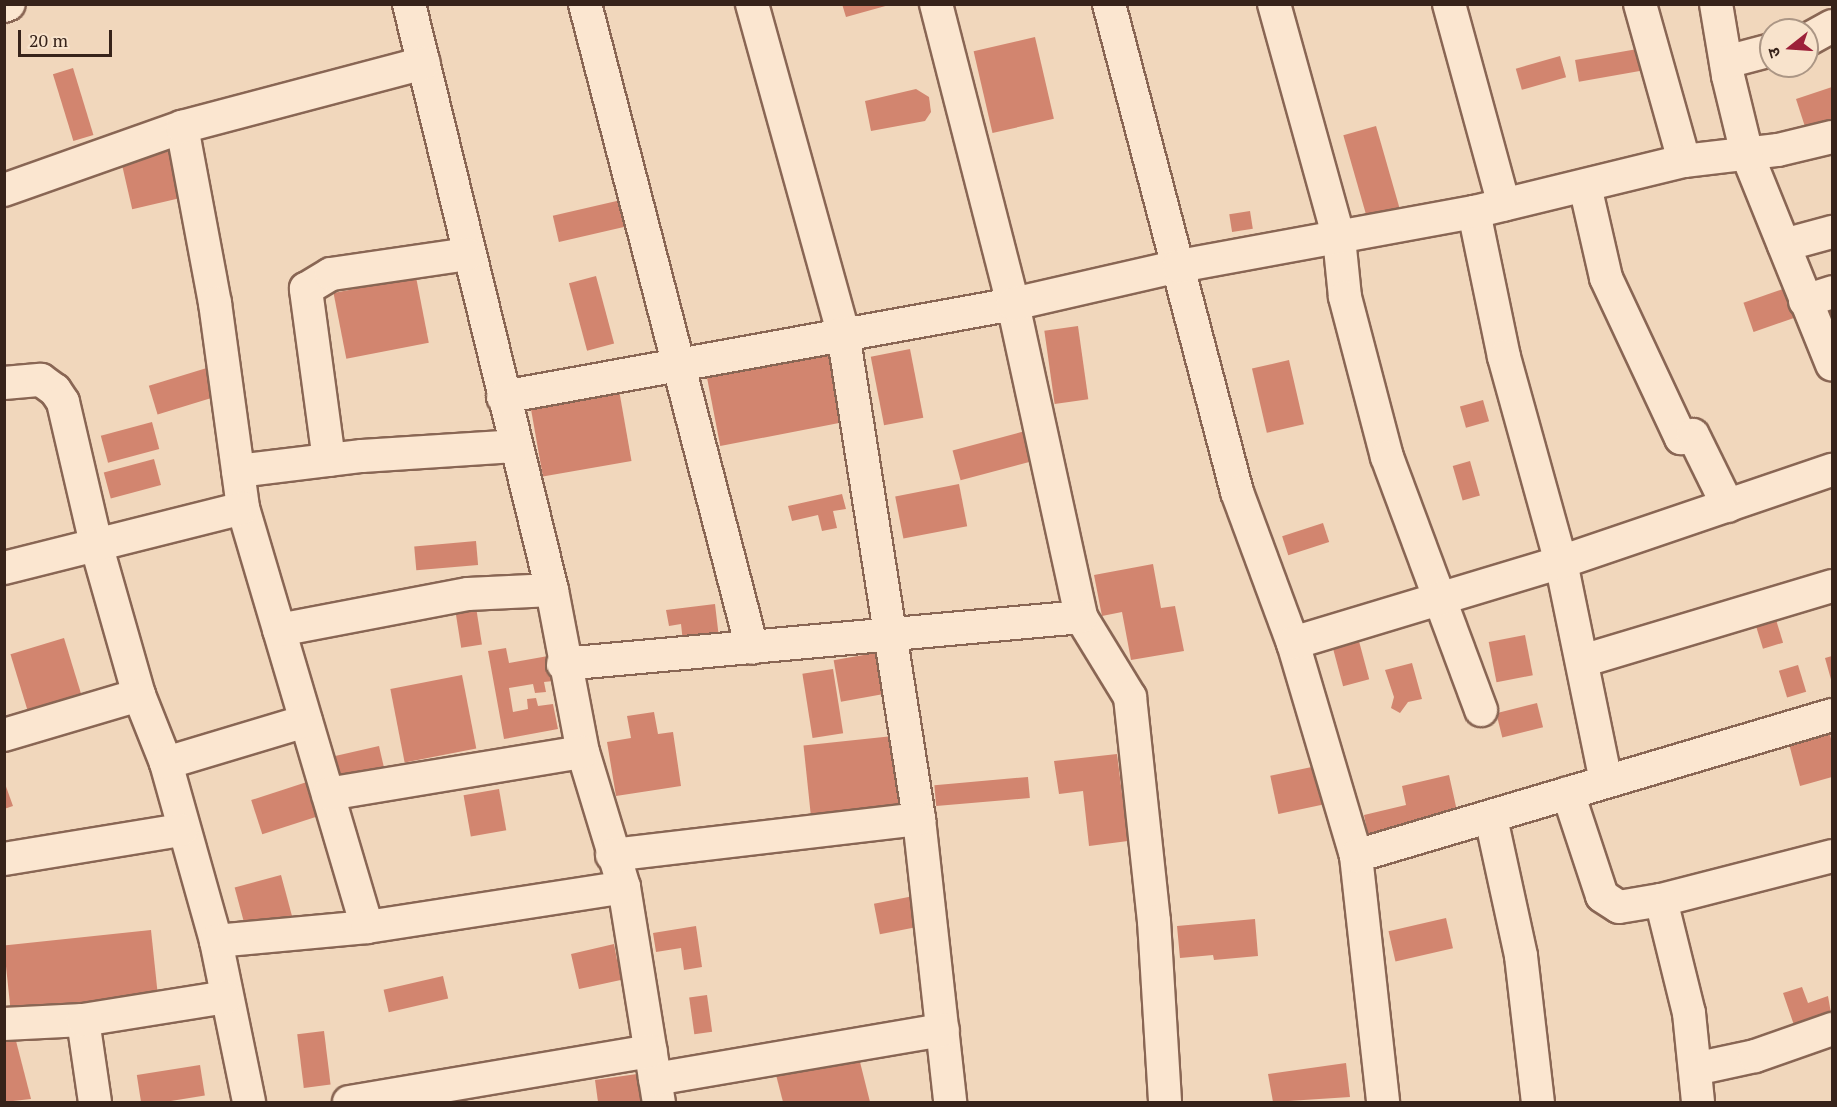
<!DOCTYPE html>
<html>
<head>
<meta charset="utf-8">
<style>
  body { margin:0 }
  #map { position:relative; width:1837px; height:1107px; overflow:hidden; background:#f1d7bc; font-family:"PT Serif","Noto Sans Devanagari",serif }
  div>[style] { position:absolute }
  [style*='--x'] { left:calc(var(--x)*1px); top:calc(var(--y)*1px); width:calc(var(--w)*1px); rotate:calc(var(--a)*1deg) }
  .building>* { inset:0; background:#d2856f; transform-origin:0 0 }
  .roads { filter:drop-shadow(2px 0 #896654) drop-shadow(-2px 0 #896654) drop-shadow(0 2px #896654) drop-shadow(0 -2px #896654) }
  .street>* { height:32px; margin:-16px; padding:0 16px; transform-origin:16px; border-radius:16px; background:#fbe6d0 }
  span { translate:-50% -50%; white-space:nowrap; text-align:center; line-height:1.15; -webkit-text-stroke:5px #f8e3cc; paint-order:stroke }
  .frame { position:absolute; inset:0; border:6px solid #37231a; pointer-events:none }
  .north { position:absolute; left:1759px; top:18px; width:60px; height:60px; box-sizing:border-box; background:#f8e3cc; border:2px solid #ab9685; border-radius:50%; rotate:253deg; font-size:16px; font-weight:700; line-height:24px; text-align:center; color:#37231a }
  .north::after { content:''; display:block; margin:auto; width:21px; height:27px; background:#9c2039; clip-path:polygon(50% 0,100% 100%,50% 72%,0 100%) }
  .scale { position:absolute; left:18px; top:30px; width:94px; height:27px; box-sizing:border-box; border:3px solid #37231a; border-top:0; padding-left:8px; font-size:18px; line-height:21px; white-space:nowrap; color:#37231a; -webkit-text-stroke:4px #f8e3cc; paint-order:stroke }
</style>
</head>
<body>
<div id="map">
  <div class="building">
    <i style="clip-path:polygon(842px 4px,889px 4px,889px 5px,846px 17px)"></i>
    <i style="left:1035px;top:37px;width:84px;height:63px;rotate:77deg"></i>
    <i style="left:1643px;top:48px;width:22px;height:69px;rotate:80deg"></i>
    <i style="left:1560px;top:56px;width:22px;height:46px;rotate:74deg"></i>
    <i style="left:73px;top:68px;width:70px;height:21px;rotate:73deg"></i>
    <i style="clip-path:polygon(1832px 87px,1832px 128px,1808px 136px,1796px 99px)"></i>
    <i style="clip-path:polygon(916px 89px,929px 97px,931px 112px,925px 121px,871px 131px,865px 101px)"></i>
    <i style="left:1376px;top:126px;width:85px;height:34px;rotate:74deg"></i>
    <i style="left:175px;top:150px;width:48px;height:55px;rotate:77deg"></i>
    <i style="left:621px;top:200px;width:27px;height:70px;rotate:77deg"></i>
    <i style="left:1250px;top:211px;width:18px;height:21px;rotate:81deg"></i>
    <i style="left:596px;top:276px;width:70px;height:28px;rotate:75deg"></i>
    <i style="left:416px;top:277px;width:67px;height:84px;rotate:79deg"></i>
    <i style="left:1786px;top:288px;width:31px;height:45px;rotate:71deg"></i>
    <i style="left:1078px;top:326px;width:74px;height:34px;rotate:82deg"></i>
    <i style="left:842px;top:349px;width:72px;height:138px;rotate:79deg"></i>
    <i style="left:910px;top:349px;width:70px;height:40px;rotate:79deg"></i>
    <i style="left:1289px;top:360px;width:66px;height:38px;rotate:77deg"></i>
    <i style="left:210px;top:367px;width:30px;height:64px;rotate:73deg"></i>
    <i style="left:619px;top:390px;width:72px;height:90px;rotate:80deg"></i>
    <i style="left:1483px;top:400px;width:22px;height:24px;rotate:74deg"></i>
    <i style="left:152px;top:422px;width:28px;height:53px;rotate:75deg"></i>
    <i style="left:1025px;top:431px;width:31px;height:75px;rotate:75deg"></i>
    <i style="left:154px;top:459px;width:27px;height:52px;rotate:75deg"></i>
    <i style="left:1470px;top:461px;width:36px;height:18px;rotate:74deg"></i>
    <i style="left:959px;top:484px;width:43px;height:65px;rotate:79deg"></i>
    <i style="clip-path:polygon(842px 494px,846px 509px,833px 511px,837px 528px,822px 531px,818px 515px,792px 521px,788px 506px)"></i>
    <i style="left:1323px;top:523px;width:20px;height:43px;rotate:72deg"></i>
    <i style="left:476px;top:541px;width:24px;height:62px;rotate:85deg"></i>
    <i style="clip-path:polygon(1153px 564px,1161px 608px,1175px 606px,1184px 651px,1131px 660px,1122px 612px,1102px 616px,1094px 575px)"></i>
    <i style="clip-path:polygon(715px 604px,719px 638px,683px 642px,681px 624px,669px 626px,666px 610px)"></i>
    <i style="left:476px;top:607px;width:38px;height:21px;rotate:81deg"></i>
    <i style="left:1774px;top:613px;width:31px;height:21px;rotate:73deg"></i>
    <i style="left:1356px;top:630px;width:51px;height:27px;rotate:75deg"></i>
    <i style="left:1525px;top:635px;width:41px;height:37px;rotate:79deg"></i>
    <i style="left:64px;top:638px;width:62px;height:56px;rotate:73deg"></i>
    <i style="clip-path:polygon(506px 648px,509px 663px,548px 656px,553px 681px,544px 682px,546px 692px,535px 693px,533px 684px,509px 688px,513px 712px,528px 709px,527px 699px,536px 698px,538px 706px,553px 704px,558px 729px,504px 739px,488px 651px)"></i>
    <i style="left:875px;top:653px;width:42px;height:42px;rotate:80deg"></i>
    <i style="clip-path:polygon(1832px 656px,1832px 683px,1825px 658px)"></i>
    <i style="clip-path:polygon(1412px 663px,1422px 699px,1408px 702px,1400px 713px,1391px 708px,1394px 697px,1385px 670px)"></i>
    <i style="left:1798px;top:665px;width:28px;height:20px;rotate:73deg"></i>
    <i style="left:833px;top:669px;width:65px;height:31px;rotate:81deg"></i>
    <i style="left:462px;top:675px;width:75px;height:73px;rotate:79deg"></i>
    <i style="left:1537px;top:703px;width:25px;height:42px;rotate:76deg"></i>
    <i style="clip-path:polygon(654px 712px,658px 734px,673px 732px,681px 786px,616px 796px,607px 742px,631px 738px,627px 716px)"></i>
    <i style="clip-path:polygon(1827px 721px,1832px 743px,1832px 777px,1800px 786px,1786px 732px)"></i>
    <i style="left:893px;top:736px;width:72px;height:90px;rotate:84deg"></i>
    <i style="left:379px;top:746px;width:26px;height:45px;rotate:77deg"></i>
    <i style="clip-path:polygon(1117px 754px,1128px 841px,1089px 846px,1083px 791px,1059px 794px,1054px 761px)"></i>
    <i style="left:1326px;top:764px;width:39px;height:57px;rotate:78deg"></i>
    <i style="clip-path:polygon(1449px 775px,1459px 820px,1369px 840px,1364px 815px,1406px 805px,1402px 786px)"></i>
    <i style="left:1028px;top:777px;width:21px;height:94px;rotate:85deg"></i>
    <i style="left:313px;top:780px;width:36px;height:65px;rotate:72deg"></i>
    <i style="clip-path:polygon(4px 781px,13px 806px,4px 809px)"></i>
    <i style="left:499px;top:789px;width:42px;height:36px;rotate:80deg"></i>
    <i style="left:281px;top:875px;width:50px;height:48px;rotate:75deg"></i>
    <i style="left:924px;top:894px;width:31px;height:51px;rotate:79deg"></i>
    <i style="left:1446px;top:918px;width:31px;height:59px;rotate:77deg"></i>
    <i style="clip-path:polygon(1255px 919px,1258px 956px,1214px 960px,1213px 955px,1180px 958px,1177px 926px)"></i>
    <i style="clip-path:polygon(696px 926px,702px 967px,684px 970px,681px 948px,656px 952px,653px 933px)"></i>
    <i style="left:151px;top:930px;width:72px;height:148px;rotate:84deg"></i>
    <i style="clip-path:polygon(614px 944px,617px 960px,626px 958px,630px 978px,579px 989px,571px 954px)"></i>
    <i style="left:443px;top:976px;width:23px;height:61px;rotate:77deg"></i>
    <i style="clip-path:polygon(1802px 987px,1808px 1003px,1828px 996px,1832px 1019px,1796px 1031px,1783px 993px)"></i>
    <i style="left:707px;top:995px;width:37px;height:18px;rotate:82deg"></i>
    <i style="left:324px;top:1031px;width:54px;height:27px;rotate:83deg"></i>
    <i style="clip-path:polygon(15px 1037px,31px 1099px,4px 1102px,4px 1040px)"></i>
    <i style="clip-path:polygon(857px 1050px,870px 1102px,783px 1102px,775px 1071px)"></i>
    <i style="clip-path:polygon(1346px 1063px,1350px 1097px,1273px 1102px,1268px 1074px)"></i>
    <i style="left:200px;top:1065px;width:31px;height:64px;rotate:81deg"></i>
    <i style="clip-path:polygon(644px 1073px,649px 1102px,598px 1102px,595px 1080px)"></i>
  </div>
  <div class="roads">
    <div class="street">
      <i style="--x:409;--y:4;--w:603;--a:76.29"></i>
      <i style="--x:552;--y:590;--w:165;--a:79.2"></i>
      <i style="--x:583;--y:752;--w:141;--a:73.1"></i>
      <i style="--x:624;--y:887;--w:218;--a:80.8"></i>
      <i style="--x:585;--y:4;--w:665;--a:75.46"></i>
      <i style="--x:752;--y:4;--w:341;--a:74.5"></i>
      <i style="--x:843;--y:333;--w:492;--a:81.1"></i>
      <i style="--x:919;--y:819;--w:285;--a:83.7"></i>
      <i style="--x:936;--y:4;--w:310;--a:75.6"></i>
      <i style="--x:1013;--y:304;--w:320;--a:77.7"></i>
      <i style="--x:1081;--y:617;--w:94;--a:58.5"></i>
      <i style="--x:1130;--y:697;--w:225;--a:83.9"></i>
      <i style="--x:1154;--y:921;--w:181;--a:86.5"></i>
      <i style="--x:1109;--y:4;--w:505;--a:75.3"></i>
      <i style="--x:1237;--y:492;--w:161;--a:69.7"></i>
      <i style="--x:1293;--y:643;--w:222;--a:73.5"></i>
      <i style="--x:1356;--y:856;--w:247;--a:83.7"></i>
      <i style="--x:1274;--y:4;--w:243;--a:74.5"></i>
      <i style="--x:1339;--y:238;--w:59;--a:84.2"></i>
      <i style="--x:1345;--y:297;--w:165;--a:75.3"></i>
      <i style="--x:1387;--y:457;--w:270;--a:69.6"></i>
      <i style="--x:1449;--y:4;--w:208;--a:74.7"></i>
      <i style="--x:1640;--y:4;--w:163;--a:74.3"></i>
      <i style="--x:1716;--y:4;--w:73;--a:80.5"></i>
      <i style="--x:1728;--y:76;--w:80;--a:76.3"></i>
      <i style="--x:1747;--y:154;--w:227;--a:68"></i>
      <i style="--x:4;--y:6;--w:5;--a:-22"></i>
      <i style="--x:1807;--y:40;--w:29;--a:-29"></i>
      <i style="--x:1726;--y:62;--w:47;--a:-14.9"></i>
      <i style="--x:182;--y:127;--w:179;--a:79.4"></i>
      <i style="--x:215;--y:303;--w:207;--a:82.2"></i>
      <i style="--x:243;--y:508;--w:437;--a:73.5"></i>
      <i style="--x:1585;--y:186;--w:94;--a:77.1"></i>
      <i style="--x:1606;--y:278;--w:177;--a:64.9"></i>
      <i style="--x:1681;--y:438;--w:12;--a:-14"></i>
      <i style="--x:1693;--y:435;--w:79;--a:63.8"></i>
      <i style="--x:4;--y:190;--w:189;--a:-19.5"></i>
      <i style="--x:182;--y:127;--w:250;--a:-14.8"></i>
      <i style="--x:1474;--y:212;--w:148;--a:78.3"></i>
      <i style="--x:1504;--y:357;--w:213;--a:74.5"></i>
      <i style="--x:1561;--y:562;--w:224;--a:78.4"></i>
      <i style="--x:1784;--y:245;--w:50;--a:-15.2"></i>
      <i style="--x:1805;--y:301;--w:28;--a:-18"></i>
      <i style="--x:4;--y:383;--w:37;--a:-5"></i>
      <i style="--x:41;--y:380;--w:17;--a:36"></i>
      <i style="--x:55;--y:390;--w:14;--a:56"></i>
      <i style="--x:63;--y:402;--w:146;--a:76.9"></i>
      <i style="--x:96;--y:544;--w:157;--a:74.1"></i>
      <i style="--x:139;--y:695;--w:73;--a:68.3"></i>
      <i style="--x:166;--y:763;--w:185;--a:74.3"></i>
      <i style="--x:216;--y:941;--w:164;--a:78.4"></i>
      <i style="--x:503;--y:397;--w:518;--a:-10.33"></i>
      <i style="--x:1013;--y:304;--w:170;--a:-12.9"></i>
      <i style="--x:1179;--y:266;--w:300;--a:-10.4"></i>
      <i style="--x:1474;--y:212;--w:216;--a:-13.7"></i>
      <i style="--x:1684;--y:161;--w:95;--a:-6.7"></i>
      <i style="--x:1778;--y:150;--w:56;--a:-13.5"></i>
      <i style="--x:329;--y:460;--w:173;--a:-97.7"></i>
      <i style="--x:306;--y:289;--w:29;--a:-31"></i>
      <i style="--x:331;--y:274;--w:138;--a:-8.3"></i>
      <i style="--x:238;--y:471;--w:125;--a:-6.9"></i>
      <i style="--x:362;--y:456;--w:153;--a:-3.7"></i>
      <i style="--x:4;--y:568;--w:246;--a:-14.1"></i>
      <i style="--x:279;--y:630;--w:192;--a:-10.8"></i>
      <i style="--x:468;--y:594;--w:84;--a:-2.7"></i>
      <i style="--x:1293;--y:643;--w:280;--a:-16.8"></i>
      <i style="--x:1561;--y:562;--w:286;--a:-18.8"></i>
      <i style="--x:1582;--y:661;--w:261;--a:-16.7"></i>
      <i style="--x:563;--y:664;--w:520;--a:-5.18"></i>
      <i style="--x:4;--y:735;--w:141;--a:-16.5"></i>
      <i style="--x:166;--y:763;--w:146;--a:-16.7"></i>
      <i style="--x:1568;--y:793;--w:108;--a:71.7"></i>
      <i style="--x:1602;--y:896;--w:20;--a:33"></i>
      <i style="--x:1619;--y:907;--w:43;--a:-9.5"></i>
      <i style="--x:1661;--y:900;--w:177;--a:-14.4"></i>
      <i style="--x:328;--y:794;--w:258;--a:-9.4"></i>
      <i style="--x:1491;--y:818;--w:141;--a:77.7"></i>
      <i style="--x:1521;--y:956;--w:147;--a:83.4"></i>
      <i style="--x:612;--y:855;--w:309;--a:-6.7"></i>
      <i style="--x:1356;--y:856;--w:496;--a:-16.5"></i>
      <i style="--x:4;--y:859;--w:180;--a:-9.3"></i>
      <i style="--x:1661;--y:900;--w:116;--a:76.1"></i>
      <i style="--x:1689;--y:1013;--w:89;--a:84.2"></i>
      <i style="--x:216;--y:941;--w:152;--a:-5.3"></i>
      <i style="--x:367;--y:927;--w:260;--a:-8.8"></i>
      <i style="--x:83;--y:1020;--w:83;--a:81.7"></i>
      <i style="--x:4;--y:1024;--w:79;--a:-2.9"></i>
      <i style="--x:83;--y:1020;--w:145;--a:-9.1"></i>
      <i style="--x:1695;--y:1069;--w:61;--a:-12.2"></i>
      <i style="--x:1755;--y:1056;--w:82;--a:-19.3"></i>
      <i style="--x:655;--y:1079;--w:292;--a:-9.7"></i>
      <i style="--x:349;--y:1102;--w:306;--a:-9.6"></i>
    </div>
  </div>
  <div class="frame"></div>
  <div class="north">उ</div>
  <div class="scale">20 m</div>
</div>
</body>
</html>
